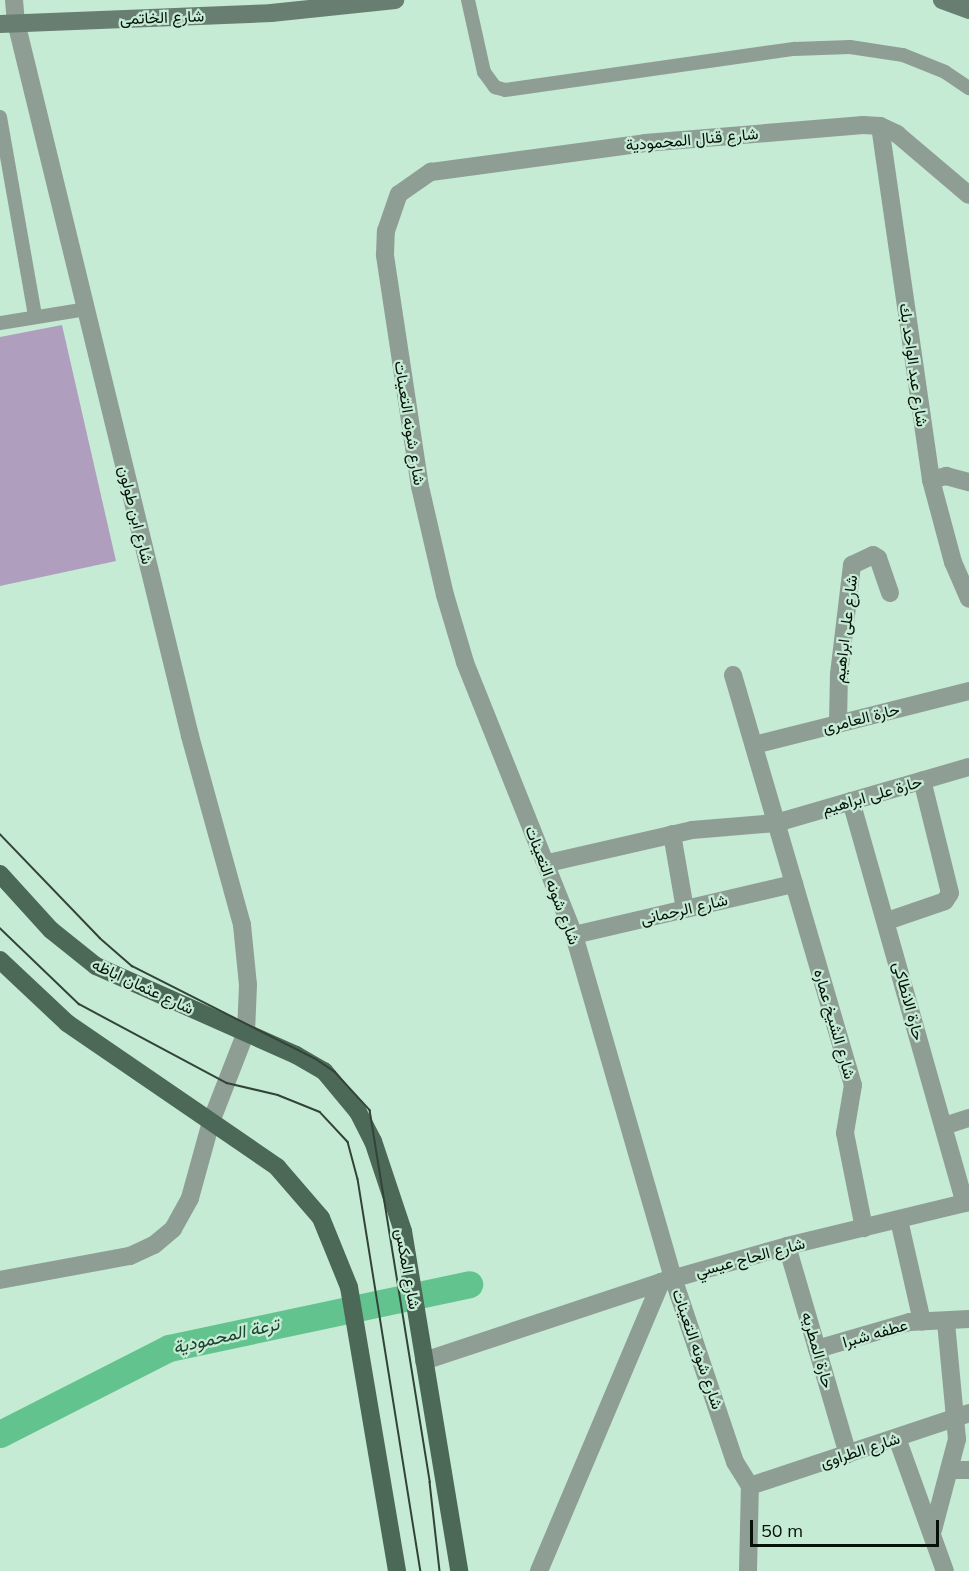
<!DOCTYPE html>
<html>
<head>
<meta charset="utf-8">
<style>
  body { margin:0 }
  #map { position:relative; width:969px; height:1571px; overflow:hidden; background:#c6ebd4; font-family:Mulish,Vazirmatn,sans-serif }
  div>[style] { position:absolute }
  [style*='--x'] { left:calc(var(--x)*1px); top:calc(var(--y)*1px); width:calc(var(--w)*1px); rotate:calc(var(--a)*1deg) }
  .canal>* { height:27px; margin:-13.5px; padding:0 13.5px; transform-origin:13.5px; border-radius:13.5px; background:#63c38f }
  .building>* { inset:0; background:#b09ebe }
  .service>* { height:14px; margin:-7px; padding:0 7px; transform-origin:7px; border-radius:7px; background:#8f9e95 }
  .minor>* { height:18px; margin:-9px; padding:0 9px; transform-origin:9px; border-radius:9px; background:#8f9e95 }
  .tertiary>* { height:18px; margin:-9px; padding:0 9px; transform-origin:9px; border-radius:9px; background:#8f9e95 }
  .secondary>* { height:18px; margin:-9px; padding:0 9px; transform-origin:9px; border-radius:9px; background:#687e71 }
  .primary>* { height:18px; margin:-9px; padding:0 9px; transform-origin:9px; border-radius:9px; background:#4c6857 }
  .tram>* { height:1.5px; margin:-0.75px; padding:0 0.75px; transform-origin:0.75px; border-radius:0.75px; background:#324438 }
  span { translate:-50% -50%; white-space:nowrap; text-align:center; line-height:1.15; -webkit-text-stroke:4.5px #c6ebd4; paint-order:stroke }
  .street-label { font-size:16px; color:#051109 }
  .water-label { font-size:18px; color:#1b442e; font-style:italic }
  .scale { position:absolute; left:750px; top:1520px; width:189px; height:27px; box-sizing:border-box; border:3px solid #051109; border-top:0; padding-left:8px; font-size:18px; line-height:21px; white-space:nowrap; color:#051109; -webkit-text-stroke:4px #c6ebd4; paint-order:stroke }
</style>
</head>
<body>
<div id="map">
  <div class="canal">
    <i style="--x:0;--y:1434;--w:190;--a:-27"></i>
    <i style="--x:169;--y:1348;--w:307;--a:-12"></i>
  </div>
  <div class="building">
    <i style="clip-path:polygon(62px 325px,116px 561px,0 586px,0 337px)"></i>
  </div>
  <div class="service">
    <i style="--x:468;--y:0;--w:74;--a:77.5"></i>
    <i style="--x:484;--y:72;--w:19;--a:54"></i>
    <i style="--x:495;--y:87;--w:10;--a:17"></i>
    <i style="--x:505;--y:90;--w:292;--a:-8.1"></i>
    <i style="--x:794;--y:49;--w:56;--a:-2"></i>
    <i style="--x:850;--y:47;--w:54;--a:8.6"></i>
    <i style="--x:903;--y:55;--w:45;--a:22"></i>
    <i style="--x:945;--y:72;--w:29;--a:34"></i>
    <i style="--x:0;--y:117;--w:202;--a:80"></i>
    <i style="--x:0;--y:323;--w:87;--a:-9.2"></i>
  </div>
  <div class="minor">
    <i style="--x:880;--y:126;--w:358;--a:81.8"></i>
    <i style="--x:931;--y:480;--w:85;--a:75"></i>
    <i style="--x:953;--y:562;--w:40;--a:66.6"></i>
    <i style="--x:931;--y:480;--w:16;--a:-15"></i>
    <i style="--x:946;--y:476;--w:24;--a:15"></i>
    <i style="--x:733;--y:675;--w:427;--a:73.7"></i>
    <i style="--x:853;--y:1085;--w:49;--a:99.5"></i>
    <i style="--x:845;--y:1133;--w:97;--a:78.7"></i>
    <i style="--x:838;--y:724;--w:50;--a:-88.9"></i>
    <i style="--x:839;--y:674;--w:110;--a:-83.2"></i>
    <i style="--x:852;--y:565;--w:23;--a:-25"></i>
    <i style="--x:873;--y:555;--w:6;--a:31"></i>
    <i style="--x:878;--y:558;--w:37;--a:71"></i>
    <i style="--x:754;--y:745;--w:222;--a:-14.1"></i>
    <i style="--x:851;--y:801;--w:418;--a:74.2"></i>
    <i style="--x:672;--y:834;--w:76;--a:80.2"></i>
    <i style="--x:548;--y:863;--w:148;--a:-12.9"></i>
    <i style="--x:692;--y:830;--w:84;--a:-4.8"></i>
    <i style="--x:776;--y:823;--w:201;--a:-16.2"></i>
    <i style="--x:887;--y:921;--w:61;--a:-19"></i>
    <i style="--x:945;--y:901;--w:9;--a:-58"></i>
    <i style="--x:950;--y:893;--w:116;--a:-103.9"></i>
    <i style="--x:574;--y:935;--w:226;--a:-13.1"></i>
    <i style="--x:944;--y:1126;--w:26;--a:-18"></i>
    <i style="--x:899;--y:1220;--w:104;--a:77.2"></i>
    <i style="--x:787;--y:1246;--w:217;--a:73.7"></i>
    <i style="--x:0;--y:1280;--w:132;--a:-10.5"></i>
    <i style="--x:130;--y:1256;--w:26;--a:-25"></i>
    <i style="--x:154;--y:1245;--w:25;--a:-40"></i>
    <i style="--x:173;--y:1229;--w:35;--a:-61"></i>
    <i style="--x:190;--y:1198;--w:79;--a:-74.6"></i>
    <i style="--x:817;--y:1349;--w:97;--a:-16.2"></i>
    <i style="--x:910;--y:1322;--w:59;--a:-2.9"></i>
    <i style="--x:424;--y:1361;--w:250;--a:-18.4"></i>
    <i style="--x:897;--y:1438;--w:141;--a:70.2"></i>
    <i style="--x:950;--y:1470;--w:19;--a:0"></i>
    <i style="--x:750;--y:1486;--w:231;--a:-18.4"></i>
    <i style="--x:933;--y:1530;--w:94;--a:-75.2"></i>
    <i style="--x:957;--y:1439;--w:118;--a:-95.4"></i>
    <i style="--x:539;--y:1571;--w:314;--a:-67.1"></i>
    <i style="--x:661;--y:1282;--w:131;--a:-15.9"></i>
    <i style="--x:787;--y:1246;--w:187;--a:-13.6"></i>
    <i style="--x:748;--y:1571;--w:85;--a:-88.7"></i>
    <i style="--x:750;--y:1486;--w:28;--a:-122"></i>
    <i style="--x:735;--y:1462;--w:194;--a:-108.6"></i>
    <i style="--x:673;--y:1278;--w:357;--a:-106.1"></i>
    <i style="--x:574;--y:935;--w:294;--a:-111.8"></i>
    <i style="--x:465;--y:662;--w:70;--a:-106.6"></i>
    <i style="--x:445;--y:595;--w:111;--a:-103"></i>
    <i style="--x:420;--y:487;--w:235;--a:-98.6"></i>
    <i style="--x:385;--y:255;--w:24;--a:-88"></i>
    <i style="--x:386;--y:231;--w:39;--a:-71"></i>
    <i style="--x:399;--y:194;--w:39;--a:-35"></i>
    <i style="--x:431;--y:172;--w:216;--a:-7.7"></i>
    <i style="--x:645;--y:143;--w:219;--a:-4.7"></i>
    <i style="--x:863;--y:125;--w:17;--a:3"></i>
    <i style="--x:880;--y:126;--w:19;--a:25"></i>
    <i style="--x:897;--y:134;--w:94;--a:40.3"></i>
  </div>
  <div class="tertiary">
    <i style="--x:14;--y:0;--w:22;--a:85"></i>
    <i style="--x:16;--y:22;--w:735;--a:76.3"></i>
    <i style="--x:190;--y:736;--w:196;--a:74.6"></i>
    <i style="--x:242;--y:925;--w:60;--a:84.3"></i>
    <i style="--x:248;--y:985;--w:47;--a:92.4"></i>
    <i style="--x:246;--y:1032;--w:97;--a:111.3"></i>
  </div>
  <div class="secondary">
    <i style="--x:942;--y:0;--w:29;--a:20"></i>
    <i style="--x:0;--y:24;--w:271;--a:-2.3"></i>
    <i style="--x:271;--y:13;--w:125;--a:-6"></i>
  </div>
  <div class="primary">
    <i style="--x:0;--y:874;--w:76;--a:47.7"></i>
    <i style="--x:51;--y:930;--w:58;--a:38.7"></i>
    <i style="--x:96;--y:966;--w:219;--a:24"></i>
    <i style="--x:296;--y:1055;--w:32;--a:30"></i>
    <i style="--x:324;--y:1071;--w:53;--a:50.3"></i>
    <i style="--x:358;--y:1112;--w:33;--a:63"></i>
    <i style="--x:373;--y:1141;--w:95;--a:71.6"></i>
    <i style="--x:403;--y:1231;--w:345;--a:80.6"></i>
    <i style="--x:0;--y:960;--w:92;--a:43.2"></i>
    <i style="--x:67;--y:1023;--w:255;--a:34.4"></i>
    <i style="--x:277;--y:1167;--w:67;--a:49.2"></i>
    <i style="--x:321;--y:1218;--w:74;--a:67.9"></i>
    <i style="--x:349;--y:1287;--w:288;--a:80.4"></i>
  </div>
  <div class="tram">
    <i style="--x:0;--y:834;--w:144;--a:46.1"></i>
    <i style="--x:100;--y:938;--w:43;--a:41.2"></i>
    <i style="--x:132;--y:966;--w:206;--a:26.8"></i>
    <i style="--x:316;--y:1059;--w:23;--a:34"></i>
    <i style="--x:335;--y:1072;--w:52;--a:47.4"></i>
    <i style="--x:370;--y:1110;--w:377;--a:80.8"></i>
    <i style="--x:430;--y:1482;--w:90;--a:83.6"></i>
    <i style="--x:0;--y:928;--w:110;--a:43.9"></i>
    <i style="--x:79;--y:1004;--w:168;--a:28.1"></i>
    <i style="--x:227;--y:1083;--w:52;--a:13.2"></i>
    <i style="--x:278;--y:1095;--w:45;--a:22"></i>
    <i style="--x:320;--y:1112;--w:41;--a:47"></i>
    <i style="--x:348;--y:1142;--w:38;--a:75"></i>
    <i style="--x:358;--y:1179;--w:397;--a:80.9"></i>
  </div>
  <div class="street-label">
    <span style="left:162px;top:17px;rotate:-2deg">شارع الخاتمى</span>
    <span style="left:692px;top:139px;rotate:-5deg">شارع قنال المحمودية</span>
    <span style="left:914px;top:365px;rotate:82deg">شارع عبد الواحد بك</span>
    <span style="left:410px;top:423px;rotate:81deg">شارع شونه التعينات</span>
    <span style="left:136px;top:515px;rotate:76deg">شارع ابن طولون</span>
    <span style="left:845px;top:629px;rotate:-83deg">شارع على ابراهيم</span>
    <span style="left:861px;top:718px;rotate:-14deg">حارة العامرى</span>
    <span style="left:872px;top:795px;rotate:-16deg">حارة على ابراهيم</span>
    <span style="left:553px;top:885px;rotate:69deg">شارع شونه التعينات</span>
    <span style="left:684px;top:909px;rotate:-13deg">شارع الرحمانى</span>
    <span style="left:143px;top:986px;rotate:25deg">شارع عثمان اباظه</span>
    <span style="left:909px;top:1001px;rotate:75deg">حارة الانطاكى</span>
    <span style="left:835px;top:1024px;rotate:74deg">شارع الشيخ عماره</span>
    <span style="left:750px;top:1257px;rotate:-15deg">شارع الحاج عيسي</span>
    <span style="left:408px;top:1269px;rotate:80deg">شارع المكس</span>
    <span style="left:875px;top:1333px;rotate:-16deg">عطفه شبرا</span>
    <span style="left:698px;top:1349px;rotate:71deg">شارع شونه التعينات</span>
    <span style="left:818px;top:1350px;rotate:74deg">حارة المطريه</span>
    <span style="left:860px;top:1450px;rotate:-18deg">شارع الطراوى</span>
  </div>
  <div class="water-label">
    <span style="left:226px;top:1336px;rotate:-13deg">ترعة المحمودية</span>
  </div>
  <div class="scale">50 m</div>
</div>
</body>
</html>
